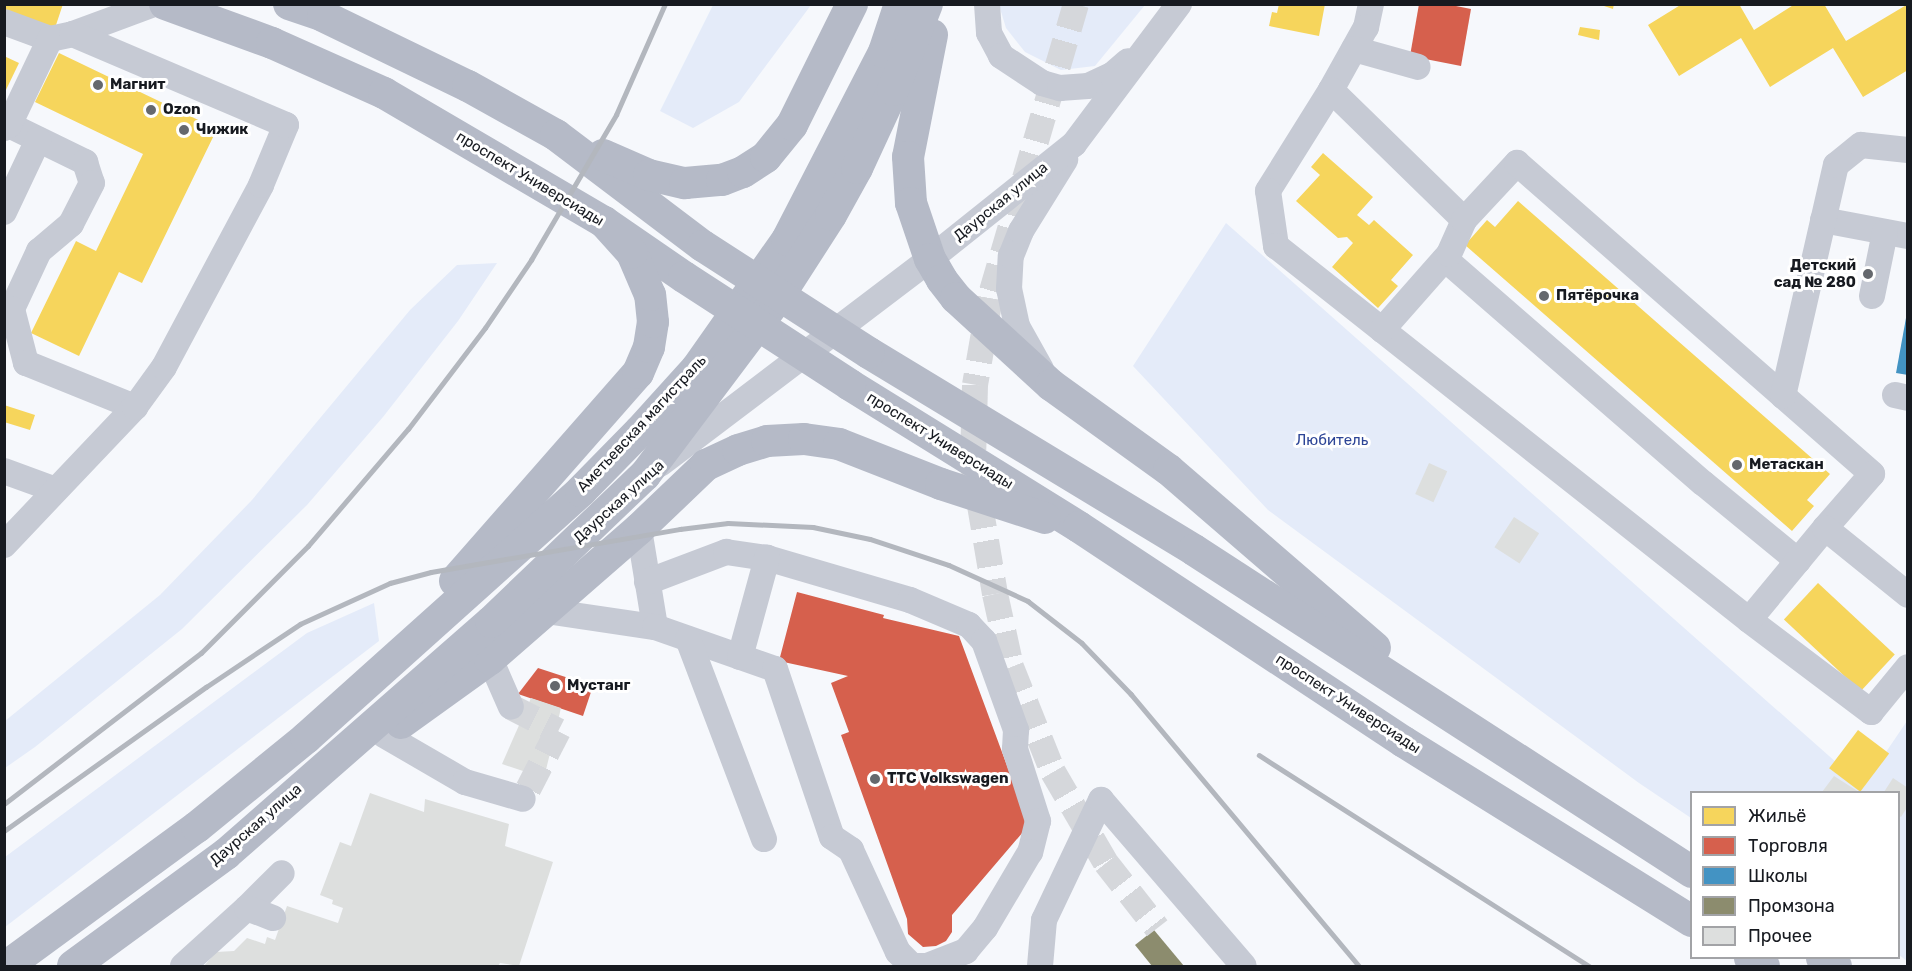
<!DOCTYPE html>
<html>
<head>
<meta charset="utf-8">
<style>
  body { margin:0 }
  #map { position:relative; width:1912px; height:971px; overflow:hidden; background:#f6f8fc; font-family:Rubik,sans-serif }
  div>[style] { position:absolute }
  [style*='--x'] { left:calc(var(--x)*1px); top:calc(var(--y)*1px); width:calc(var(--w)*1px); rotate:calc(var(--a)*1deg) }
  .green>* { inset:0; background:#e4ebf9 }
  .homes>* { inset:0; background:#f6d55c; transform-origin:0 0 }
  .shops>* { inset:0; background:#d6604d }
  .schools>* { inset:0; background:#4393c3 }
  .industry>* { inset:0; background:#8c8c6e }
  .building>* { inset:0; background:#dddfde; transform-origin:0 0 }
  .minor-tunnel>* { height:26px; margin-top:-13px; transform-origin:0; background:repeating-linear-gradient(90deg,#d5d7db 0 26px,transparent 0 39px) }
  .minor>* { height:26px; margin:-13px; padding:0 13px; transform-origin:13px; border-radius:13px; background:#c6cad4 }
  .major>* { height:32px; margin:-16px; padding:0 16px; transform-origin:16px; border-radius:16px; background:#b5bac7 }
  .rail>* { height:4.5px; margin:-2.25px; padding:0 2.25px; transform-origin:2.25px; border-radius:2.25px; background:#b3b7be }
  .major-bridge>* { height:32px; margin:-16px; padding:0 16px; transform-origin:16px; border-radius:16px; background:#b5bac7 }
  .dots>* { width:16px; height:16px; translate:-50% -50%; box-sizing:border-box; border:3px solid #fff; border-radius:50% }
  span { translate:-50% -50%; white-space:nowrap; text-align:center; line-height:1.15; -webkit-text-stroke:6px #fff; paint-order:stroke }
  .poi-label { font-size:15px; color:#171a20; font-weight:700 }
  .left { translate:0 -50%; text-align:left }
  .right { translate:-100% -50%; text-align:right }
  .street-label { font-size:15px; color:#171a20 }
  .park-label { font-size:15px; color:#2c4496 }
  .frame { position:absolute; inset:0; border:6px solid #171a20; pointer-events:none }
  .legend { position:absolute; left:1690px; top:791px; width:210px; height:168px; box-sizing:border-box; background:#fff; border:2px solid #a2a3a6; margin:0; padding:8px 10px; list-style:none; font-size:18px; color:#171a20 }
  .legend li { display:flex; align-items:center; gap:12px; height:30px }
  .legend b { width:30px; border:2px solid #a2a3a6 }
</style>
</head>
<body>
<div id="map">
  <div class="green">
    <i style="clip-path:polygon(713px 5px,811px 5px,739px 102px,693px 128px,660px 111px)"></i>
    <i style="clip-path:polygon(999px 5px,1145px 5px,1095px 66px,1061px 70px,1025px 52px,1006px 28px)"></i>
    <i style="clip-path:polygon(1226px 223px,1863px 786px,1907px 721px,1907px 961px,1899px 955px,1898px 792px,1692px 792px,1691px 818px,1639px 783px,1268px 510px,1133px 366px)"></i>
    <i style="clip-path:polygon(497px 263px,458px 321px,383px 417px,307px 505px,182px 629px,35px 747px,5px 768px,5px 721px,160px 595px,252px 500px,410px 310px,457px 265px)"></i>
    <i style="clip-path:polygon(374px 603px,379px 641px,5px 927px,5px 857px,307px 633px)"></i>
  </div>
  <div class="homes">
    <i style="clip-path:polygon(4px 4px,63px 4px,55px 28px,4px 11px)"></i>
    <i style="clip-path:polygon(1279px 4px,1325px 4px,1319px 36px,1269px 26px,1272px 12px,1277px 13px)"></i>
    <i style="clip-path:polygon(1598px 4px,1614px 4px,1613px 9px)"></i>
    <i style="clip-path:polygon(1682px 4px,1739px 4px,1754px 30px,1795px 4px,1824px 4px,1846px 41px,1908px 4px,1908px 70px,1863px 97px,1833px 48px,1770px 87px,1741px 38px,1679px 76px,1648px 25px)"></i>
    <i style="clip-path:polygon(1580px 27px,1600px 30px,1599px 40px,1578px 35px)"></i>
    <i style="clip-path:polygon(59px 53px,217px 129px,142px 283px,119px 272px,79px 356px,31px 333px,76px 241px,96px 251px,143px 154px,35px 102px)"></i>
    <i style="clip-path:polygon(4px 56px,19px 63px,4px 94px)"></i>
    <i style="clip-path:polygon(1323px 153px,1373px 197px,1357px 215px,1369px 225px,1374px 220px,1413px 255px,1391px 280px,1398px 286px,1378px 308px,1332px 267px,1353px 243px,1347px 237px,1338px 238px,1296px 201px,1320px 175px,1311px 167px)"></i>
    <i style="clip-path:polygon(1518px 201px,1830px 474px,1807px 500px,1814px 506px,1792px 531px,1465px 245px,1487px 220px,1495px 227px)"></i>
    <i style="clip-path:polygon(4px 405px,35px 415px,30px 430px,4px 422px)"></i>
    <i style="left:1818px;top:583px;width:105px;height:50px;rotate:43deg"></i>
    <i style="left:1858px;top:730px;width:39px;height:48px;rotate:37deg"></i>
  </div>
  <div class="shops">
    <i style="clip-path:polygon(1419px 4px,1446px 4px,1471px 9px,1461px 66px,1410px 56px)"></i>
    <i style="clip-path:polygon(797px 592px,884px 615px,883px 618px,959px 636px,1029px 825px,952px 915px,952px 932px,946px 941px,936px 946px,923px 947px,908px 934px,907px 919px,841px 735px,849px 732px,831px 683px,848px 676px,779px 661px)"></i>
    <i style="clip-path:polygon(538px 668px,593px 686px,583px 716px,518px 694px)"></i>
  </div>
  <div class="schools">
    <i style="clip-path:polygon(1906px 318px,1908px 318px,1908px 375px,1896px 373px)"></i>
  </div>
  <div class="industry">
    <i style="clip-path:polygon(1154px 930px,1184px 966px,1152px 966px,1135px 945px)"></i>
  </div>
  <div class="building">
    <i style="left:1429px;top:463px;width:20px;height:34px;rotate:24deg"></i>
    <i style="left:1514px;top:517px;width:30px;height:36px;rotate:33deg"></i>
    <i style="clip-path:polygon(531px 698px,561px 708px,544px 778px,502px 764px)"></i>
    <i style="clip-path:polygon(1834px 776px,1859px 792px,1822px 792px)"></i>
    <i style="clip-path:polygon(1893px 778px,1908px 788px,1908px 806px,1901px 817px,1898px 815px,1898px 792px,1884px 792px)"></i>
    <i style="clip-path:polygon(370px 793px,424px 812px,425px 799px,509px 824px,505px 846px,553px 862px,519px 966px,500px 963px,498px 966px,204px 966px,216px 952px,234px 951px,247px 938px,265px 944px,267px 937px,275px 940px,287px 906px,338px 923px,343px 908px,332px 904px,333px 900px,320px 895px,340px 842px,351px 846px)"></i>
  </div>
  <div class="minor-tunnel">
    <i style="--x:1076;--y:4;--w:306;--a:106.3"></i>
    <i style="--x:990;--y:298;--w:88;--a:99.8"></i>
    <i style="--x:975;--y:385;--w:79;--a:91.5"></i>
    <i style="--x:973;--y:464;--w:132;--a:80.4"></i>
    <i style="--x:995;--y:594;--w:75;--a:77.6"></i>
    <i style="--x:1011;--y:667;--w:113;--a:68.2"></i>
    <i style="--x:1053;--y:772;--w:105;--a:59.8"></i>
    <i style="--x:1106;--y:863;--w:83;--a:51.9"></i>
    <i style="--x:511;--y:707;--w:53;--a:27.1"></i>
    <i style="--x:558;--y:731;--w:76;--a:117.2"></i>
  </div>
  <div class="minor">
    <i style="--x:987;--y:4;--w:29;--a:86"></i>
    <i style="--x:989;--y:33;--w:26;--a:62"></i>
    <i style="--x:1001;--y:56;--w:49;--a:33.4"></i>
    <i style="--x:1042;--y:83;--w:19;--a:16"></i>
    <i style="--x:1060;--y:88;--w:28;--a:-4"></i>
    <i style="--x:1088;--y:86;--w:26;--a:-25"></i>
    <i style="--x:1112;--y:75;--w:21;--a:-41"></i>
    <i style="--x:1371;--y:4;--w:24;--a:102"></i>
    <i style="--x:1366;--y:27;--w:72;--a:119.1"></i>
    <i style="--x:1331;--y:90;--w:119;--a:122"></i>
    <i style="--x:1268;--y:191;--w:56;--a:81.7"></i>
    <i style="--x:1276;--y:246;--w:603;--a:38.33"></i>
    <i style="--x:1749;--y:620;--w:153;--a:37"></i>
    <i style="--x:1871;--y:712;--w:58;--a:-50.6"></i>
    <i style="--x:4;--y:22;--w:49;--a:20.3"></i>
    <i style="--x:50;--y:39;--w:24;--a:-12"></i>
    <i style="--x:73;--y:34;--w:86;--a:-20.3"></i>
    <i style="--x:1354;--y:49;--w:66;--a:15.7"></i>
    <i style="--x:1331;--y:90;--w:186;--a:44.3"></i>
    <i style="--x:9;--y:125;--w:85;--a:26"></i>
    <i style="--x:85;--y:162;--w:22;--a:72"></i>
    <i style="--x:92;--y:183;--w:46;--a:117.1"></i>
    <i style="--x:71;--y:224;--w:42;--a:139.8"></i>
    <i style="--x:39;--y:251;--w:64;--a:115"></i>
    <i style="--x:12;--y:309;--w:56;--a:75.5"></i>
    <i style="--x:26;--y:363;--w:118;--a:22"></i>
    <i style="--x:4;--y:128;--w:6;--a:-31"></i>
    <i style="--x:9;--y:125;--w:95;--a:-64.5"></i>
    <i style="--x:4;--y:212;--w:80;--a:-64.7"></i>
    <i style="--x:1823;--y:220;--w:86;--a:10.7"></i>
    <i style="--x:1445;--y:259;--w:342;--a:41"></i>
    <i style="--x:1703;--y:483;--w:123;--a:39.4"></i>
    <i style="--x:1872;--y:296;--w:65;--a:-78.5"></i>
    <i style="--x:1382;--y:330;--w:101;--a:-48.6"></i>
    <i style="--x:1449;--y:254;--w:37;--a:-66"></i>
    <i style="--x:1464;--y:220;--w:78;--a:-47.1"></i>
    <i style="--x:1517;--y:163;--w:472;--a:41.2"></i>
    <i style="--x:1872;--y:474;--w:72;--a:131"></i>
    <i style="--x:1041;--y:369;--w:49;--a:-119.2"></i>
    <i style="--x:1017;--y:326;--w:38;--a:-102"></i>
    <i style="--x:1009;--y:289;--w:33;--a:-87"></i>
    <i style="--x:1011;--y:256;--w:27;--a:-68"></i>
    <i style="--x:1021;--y:231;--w:84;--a:-58.2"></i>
    <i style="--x:1895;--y:395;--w:13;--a:13"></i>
    <i style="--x:1783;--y:396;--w:237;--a:-77.1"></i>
    <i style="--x:1836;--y:165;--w:32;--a:-39"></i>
    <i style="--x:1861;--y:145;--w:47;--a:6.1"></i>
    <i style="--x:660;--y:464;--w:339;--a:-37.2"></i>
    <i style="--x:930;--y:259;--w:184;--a:-38.6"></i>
    <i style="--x:1074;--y:144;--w:175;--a:-53.1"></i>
    <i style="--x:4;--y:471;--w:55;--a:20.1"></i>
    <i style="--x:639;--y:529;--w:99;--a:80.7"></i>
    <i style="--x:4;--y:545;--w:190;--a:-46.5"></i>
    <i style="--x:135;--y:407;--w:49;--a:-54.1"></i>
    <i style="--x:164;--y:367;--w:206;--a:-61.9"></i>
    <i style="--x:261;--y:185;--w:65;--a:-67.4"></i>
    <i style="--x:286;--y:125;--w:232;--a:-156.9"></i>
    <i style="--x:647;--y:582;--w:85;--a:-20.8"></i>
    <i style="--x:726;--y:552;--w:41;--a:8.3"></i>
    <i style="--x:767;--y:558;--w:149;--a:16.4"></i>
    <i style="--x:910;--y:600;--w:64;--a:23"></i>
    <i style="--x:969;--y:625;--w:22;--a:47"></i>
    <i style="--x:984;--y:641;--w:95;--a:70.2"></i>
    <i style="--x:1016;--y:730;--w:19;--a:93"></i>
    <i style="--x:1015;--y:749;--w:76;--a:72.3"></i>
    <i style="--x:1038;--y:821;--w:32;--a:104"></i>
    <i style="--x:1030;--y:852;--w:88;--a:120.6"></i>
    <i style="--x:985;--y:928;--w:30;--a:130"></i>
    <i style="--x:966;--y:951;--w:42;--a:159"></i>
    <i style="--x:927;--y:966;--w:15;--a:180"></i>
    <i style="--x:546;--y:611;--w:110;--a:8.4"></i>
    <i style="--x:655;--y:627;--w:127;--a:19.3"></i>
    <i style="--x:775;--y:669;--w:177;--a:71.3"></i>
    <i style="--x:832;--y:837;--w:23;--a:34"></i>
    <i style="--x:851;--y:850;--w:112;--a:65.3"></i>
    <i style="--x:898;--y:952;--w:20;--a:45"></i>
    <i style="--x:1749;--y:620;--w:119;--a:-50.4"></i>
    <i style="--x:1825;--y:528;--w:107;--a:38.9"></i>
    <i style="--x:688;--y:639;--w:214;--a:69.2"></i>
    <i style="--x:490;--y:643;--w:16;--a:90"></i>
    <i style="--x:490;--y:659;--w:52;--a:66.4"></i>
    <i style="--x:740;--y:657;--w:103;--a:-74.7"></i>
    <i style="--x:384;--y:735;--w:94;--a:30.1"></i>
    <i style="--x:465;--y:782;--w:60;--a:16.3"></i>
    <i style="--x:247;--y:908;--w:49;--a:-45"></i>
    <i style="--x:183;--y:966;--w:86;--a:-42.2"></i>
    <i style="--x:247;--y:908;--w:28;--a:21"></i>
    <i style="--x:1040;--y:966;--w:46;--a:-85"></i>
    <i style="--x:1044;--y:920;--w:133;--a:-64.6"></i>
    <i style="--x:1101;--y:800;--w:219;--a:49.3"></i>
  </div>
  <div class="major">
    <i style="--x:165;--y:4;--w:114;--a:20"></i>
    <i style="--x:272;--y:43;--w:123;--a:24.1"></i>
    <i style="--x:384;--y:93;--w:255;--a:30.4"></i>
    <i style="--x:604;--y:222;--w:97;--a:34.5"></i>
    <i style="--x:289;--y:4;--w:36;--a:19"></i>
    <i style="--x:323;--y:16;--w:161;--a:25.8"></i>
    <i style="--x:468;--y:86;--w:101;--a:29.1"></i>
    <i style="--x:556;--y:135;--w:184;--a:37.1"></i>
    <i style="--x:932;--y:35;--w:124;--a:101.1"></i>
    <i style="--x:908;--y:157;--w:46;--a:86.3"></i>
    <i style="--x:911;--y:203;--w:59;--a:71.3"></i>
    <i style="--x:930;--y:259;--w:24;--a:60"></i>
    <i style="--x:942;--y:280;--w:23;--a:52"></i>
    <i style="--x:956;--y:298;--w:129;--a:42.5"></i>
    <i style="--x:1051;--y:385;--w:145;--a:35.8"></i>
    <i style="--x:1169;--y:470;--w:272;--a:40.8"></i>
    <i style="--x:603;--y:155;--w:50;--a:23.5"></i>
    <i style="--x:649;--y:175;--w:37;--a:13"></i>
    <i style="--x:685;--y:183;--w:37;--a:-5"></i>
    <i style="--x:722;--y:180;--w:22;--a:-21"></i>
    <i style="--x:743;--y:172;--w:27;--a:-33"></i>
    <i style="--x:766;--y:157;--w:41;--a:-50.9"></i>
    <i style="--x:792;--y:125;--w:135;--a:-63.6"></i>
    <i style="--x:869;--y:353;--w:380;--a:31.2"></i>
    <i style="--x:1194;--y:550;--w:593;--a:32.89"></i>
    <i style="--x:850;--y:385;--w:269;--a:31.8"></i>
    <i style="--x:1079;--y:527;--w:390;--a:33.5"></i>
    <i style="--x:1404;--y:742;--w:339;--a:31.9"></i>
    <i style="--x:455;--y:581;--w:277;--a:-48.7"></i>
    <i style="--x:638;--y:373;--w:28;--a:-67"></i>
    <i style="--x:649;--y:347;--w:25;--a:-81"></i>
    <i style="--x:653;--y:322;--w:27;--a:-96"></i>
    <i style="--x:650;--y:295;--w:46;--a:-113.2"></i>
    <i style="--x:632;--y:253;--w:42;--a:-132.1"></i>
    <i style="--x:401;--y:723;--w:110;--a:-35.7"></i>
    <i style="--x:490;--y:659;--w:198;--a:-41.1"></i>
    <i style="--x:639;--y:529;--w:93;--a:-43.7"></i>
    <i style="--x:706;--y:465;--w:35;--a:-25"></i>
    <i style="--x:738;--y:450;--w:30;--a:-17"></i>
    <i style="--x:767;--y:441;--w:37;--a:-3"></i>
    <i style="--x:804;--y:439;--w:35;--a:8"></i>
    <i style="--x:839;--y:444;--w:110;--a:21.4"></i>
    <i style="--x:941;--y:484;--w:109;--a:18.1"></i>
    <i style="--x:1750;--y:958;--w:16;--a:30"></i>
    <i style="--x:1822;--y:958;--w:16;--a:30"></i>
    <i style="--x:7;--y:966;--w:235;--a:-36.2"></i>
    <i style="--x:197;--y:827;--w:141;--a:-39.2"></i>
    <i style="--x:306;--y:738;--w:370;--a:-41.9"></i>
    <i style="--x:581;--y:491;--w:84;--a:-45.5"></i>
    <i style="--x:640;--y:431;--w:85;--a:-47.9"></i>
    <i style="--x:697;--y:368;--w:156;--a:-54.9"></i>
    <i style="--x:787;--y:240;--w:212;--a:-62.7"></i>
    <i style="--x:884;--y:52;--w:51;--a:-71.6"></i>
    <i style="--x:73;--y:966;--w:190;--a:-36.2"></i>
    <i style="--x:226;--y:854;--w:352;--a:-41.2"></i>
    <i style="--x:491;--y:622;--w:213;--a:-43.7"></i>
    <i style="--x:645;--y:475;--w:216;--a:-53.1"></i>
    <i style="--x:775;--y:302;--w:103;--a:-57.2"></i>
    <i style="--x:831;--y:215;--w:54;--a:-61"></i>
    <i style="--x:857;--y:168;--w:86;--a:-65.2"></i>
    <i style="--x:893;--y:90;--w:92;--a:-68.4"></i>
  </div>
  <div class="rail">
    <i style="--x:1259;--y:755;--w:392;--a:32.6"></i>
    <i style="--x:4;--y:804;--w:248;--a:-37.5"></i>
    <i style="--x:201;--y:653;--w:151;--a:-45"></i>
    <i style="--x:308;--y:546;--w:154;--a:-49.5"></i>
    <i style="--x:408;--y:429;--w:127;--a:-52.7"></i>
    <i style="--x:485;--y:328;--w:82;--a:-55.9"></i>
    <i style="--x:531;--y:260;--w:168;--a:-59.6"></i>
    <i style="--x:616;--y:115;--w:121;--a:-66.2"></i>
    <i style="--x:4;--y:831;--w:248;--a:-35.5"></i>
    <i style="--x:206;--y:687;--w:113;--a:-33.8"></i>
    <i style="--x:300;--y:624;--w:99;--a:-24.5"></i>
    <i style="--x:390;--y:583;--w:42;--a:-15"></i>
    <i style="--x:431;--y:572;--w:253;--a:-9.8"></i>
    <i style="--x:680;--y:529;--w:48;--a:-7.1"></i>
    <i style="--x:728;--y:523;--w:85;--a:2.7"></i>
    <i style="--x:813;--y:527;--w:58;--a:11.9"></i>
    <i style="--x:870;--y:539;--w:83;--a:18.2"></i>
    <i style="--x:949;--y:565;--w:87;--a:24.5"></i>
    <i style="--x:1028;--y:601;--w:68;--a:37.9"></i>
    <i style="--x:1082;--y:643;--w:71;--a:46.1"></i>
    <i style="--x:1131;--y:694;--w:355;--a:50"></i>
  </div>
  <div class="major-bridge">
    <i style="--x:703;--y:246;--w:197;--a:32.8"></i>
    <i style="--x:684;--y:277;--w:198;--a:33"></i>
  </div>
  <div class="dots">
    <i style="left:98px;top:85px;background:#65686d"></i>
    <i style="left:151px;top:110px;background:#65686d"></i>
    <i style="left:184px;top:130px;background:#65686d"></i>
    <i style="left:1868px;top:274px;background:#65686d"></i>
    <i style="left:1544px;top:296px;background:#65686d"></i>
    <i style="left:1737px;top:465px;background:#65686d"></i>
    <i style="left:555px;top:686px;background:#65686d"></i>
    <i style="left:875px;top:779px;background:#65686d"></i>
  </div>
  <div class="poi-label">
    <span class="left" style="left:110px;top:85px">Магнит</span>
    <span class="left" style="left:163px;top:110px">Ozon</span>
    <span class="left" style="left:196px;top:130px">Чижик</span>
    <span class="right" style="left:1856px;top:274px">Детский<br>сад № 280</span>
    <span class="left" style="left:1556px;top:296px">Пятёрочка</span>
    <span class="left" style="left:1749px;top:465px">Метаскан</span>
    <span class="left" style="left:567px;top:686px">Мустанг</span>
    <span class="left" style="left:887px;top:779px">ТТС Volkswagen</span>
  </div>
  <div class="street-label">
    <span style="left:530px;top:179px;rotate:31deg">проспект Универсиады</span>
    <span style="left:1001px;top:202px;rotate:-39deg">Даурская улица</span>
    <span style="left:642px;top:424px;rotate:-47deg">Аметьевская магистраль</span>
    <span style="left:940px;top:441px;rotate:32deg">проспект Универсиады</span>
    <span style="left:619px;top:502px;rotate:-42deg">Даурская улица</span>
    <span style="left:1348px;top:704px;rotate:33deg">проспект Универсиады</span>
    <span style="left:256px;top:825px;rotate:-41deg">Даурская улица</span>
  </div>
  <div class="park-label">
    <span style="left:1332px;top:441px">Любитель</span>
  </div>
  <div class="frame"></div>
  <ul class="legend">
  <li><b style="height:16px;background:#f6d55c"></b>Жильё</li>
  <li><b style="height:16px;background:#d6604d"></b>Торговля</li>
  <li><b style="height:16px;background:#4393c3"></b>Школы</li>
  <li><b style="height:16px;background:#8c8c6e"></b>Промзона</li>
  <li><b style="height:16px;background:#dddfde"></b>Прочее</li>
  </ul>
</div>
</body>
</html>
